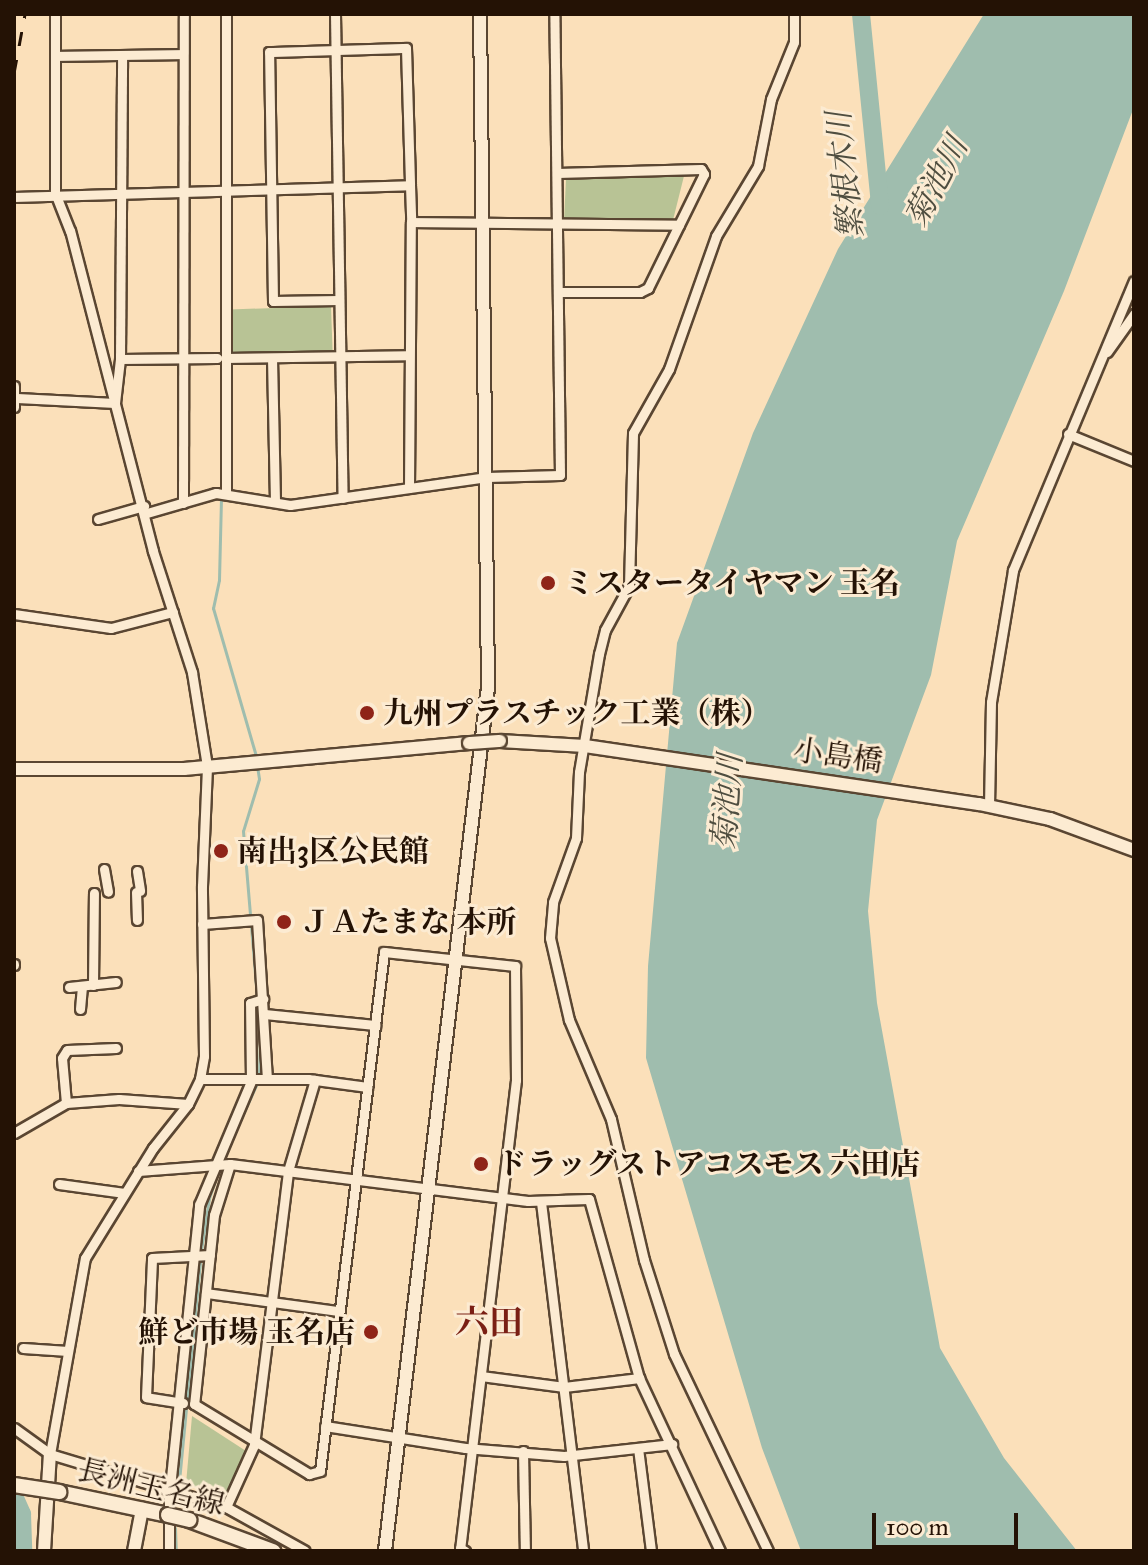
<!DOCTYPE html>
<html>
<head>
<meta charset="utf-8">
<style>
  body { margin:0 }
  #map { position:relative; width:1148px; height:1565px; overflow:hidden; background:#fbe0ba; font-family:"IM FELL Great Primer","Noto Serif JP",serif }
  div>[style] { position:absolute }
  [style*='--x'] { left:calc(var(--x)*1px); top:calc(var(--y)*1px); width:calc(var(--w)*1px); rotate:calc(var(--a)*1deg) }
  .green>* { inset:0; background:#b8c395; transform-origin:0 0 }
  .water>* { inset:0; background:#9fbdae }
  .stream>* { height:3px; margin:-1.5px; padding:0 1.5px; transform-origin:1.5px; border-radius:1.5px; background:#9fbdae }
  .river>* { height:18px; margin:-9px; padding:0 9px; transform-origin:9px; border-radius:9px; background:#9fbdae }
  .roads { filter:drop-shadow(2px 0 #5a4632) drop-shadow(-2px 0 #5a4632) drop-shadow(0 2px #5a4632) drop-shadow(0 -2px #5a4632) }
  .minor>* { height:9px; margin:-4.5px; padding:0 4.5px; transform-origin:4.5px; border-radius:4.5px; background:#fcebd2 }
  .tertiary>* { height:12px; margin:-6px; padding:0 6px; transform-origin:6px; border-radius:6px; background:#fcebd2 }
  .secondary>* { height:14px; margin:-7px; padding:0 7px; transform-origin:7px; border-radius:7px; background:#fcebd2 }
  .rail>* { height:3px; margin-top:-1.5px; transform-origin:0; background:repeating-linear-gradient(90deg,#241205 0 14px,transparent 0 28px) }
  .bridges { filter:drop-shadow(2px 0 #5a4632) drop-shadow(-2px 0 #5a4632) drop-shadow(0 2px #5a4632) drop-shadow(0 -2px #5a4632) }
  .tertiary-bridge>* { height:12px; margin:-6px; padding:0 6px; transform-origin:6px; border-radius:6px; background:#fcebd2 }
  .secondary-bridge>* { height:14px; margin:-7px; padding:0 7px; transform-origin:7px; border-radius:7px; background:#fcebd2 }
  .dots>* { width:22px; height:22px; translate:-50% -50%; box-sizing:border-box; border:4px solid #fcebd2; border-radius:50% }
  span { translate:-50% -50%; white-space:nowrap; text-align:center; line-height:1.15; -webkit-text-stroke:6px #fcebd2; paint-order:stroke }
  .poi-label { font-size:30px; color:#241205; font-weight:700 }
  .left { translate:0 -50%; text-align:left }
  .right { translate:-100% -50%; text-align:right }
  .street-label { font-size:30px; color:#241205 }
  .water-label { font-size:32px; color:#4f4e40; font-style:italic }
  .quarter-label { font-size:34px; color:#7a1f14; font-weight:700 }
  .frame { position:absolute; inset:0; border:16px solid #241205; pointer-events:none }
  .scale { position:absolute; left:872px; top:1513px; width:146px; height:36px; box-sizing:border-box; border:4px solid #241205; border-top:0; padding-left:10px; font-size:24px; line-height:28px; white-space:nowrap; color:#241205; -webkit-text-stroke:6px #fcebd2; paint-order:stroke }
</style>
</head>
<body>
<div id="map">
  <div class="green">
    <i style="clip-path:polygon(684px 176px,673px 220px,564px 221px,566px 179px)"></i>
    <i style="left:331px;top:306px;width:46px;height:101px;rotate:88deg"></i>
    <i style="clip-path:polygon(192px 1416px,246px 1451px,225px 1499px,186px 1484px)"></i>
    <i style="clip-path:polygon(14px 1489px,22px 1514px,23px 1551px,14px 1551px)"></i>
  </div>
  <div class="water">
    <i style="clip-path:polygon(984px 14px,1134px 14px,1134px 107px,1064px 291px,957px 541px,931px 675px,877px 820px,868px 911px,877px 1003px,940px 1348px,1004px 1458px,1077px 1551px,801px 1551px,762px 1448px,646px 1058px,648px 966px,677px 643px,753px 433px,838px 249px)"></i>
  </div>
  <div class="stream">
    <i style="--x:221;--y:490;--w:348;--a:-89.8"></i>
    <i style="--x:221;--y:498;--w:82;--a:91.4"></i>
    <i style="--x:219;--y:580;--w:29;--a:102"></i>
    <i style="--x:213;--y:608;--w:157;--a:73.8"></i>
    <i style="--x:257;--y:766;--w:13;--a:81"></i>
    <i style="--x:259;--y:779;--w:54;--a:107.1"></i>
    <i style="--x:243;--y:831;--w:169;--a:85.2"></i>
    <i style="--x:259;--y:1075;--w:44;--a:-88.7"></i>
    <i style="--x:229;--y:1145;--w:68;--a:-65.7"></i>
    <i style="--x:179;--y:1481;--w:238;--a:-84.5"></i>
    <i style="--x:202;--y:1244;--w:47;--a:-81.3"></i>
    <i style="--x:209;--y:1198;--w:34;--a:-71"></i>
    <i style="--x:175;--y:1528;--w:23;--a:88"></i>
  </div>
  <div class="river">
    <i style="--x:861;--y:14;--w:193;--a:84.3"></i>
    <i style="--x:14;--y:1496;--w:20;--a:66"></i>
    <i style="--x:22;--y:1514;--w:37;--a:88"></i>
  </div>
  <div class="roads">
    <div class="minor">
      <i style="--x:226;--y:14;--w:479;--a:90"></i>
      <i style="--x:335;--y:14;--w:484;--a:89.1"></i>
      <i style="--x:56;--y:56;--w:127;--a:-0.9"></i>
      <i style="--x:557;--y:173;--w:144;--a:-1.6"></i>
      <i style="--x:701;--y:169;--w:6;--a:59"></i>
      <i style="--x:704;--y:174;--w:127;--a:116.2"></i>
      <i style="--x:648;--y:288;--w:9;--a:153"></i>
      <i style="--x:640;--y:292;--w:81;--a:180"></i>
      <i style="--x:14;--y:197;--w:396;--a:-1.7"></i>
      <i style="--x:410;--y:185;--w:37;--a:88"></i>
      <i style="--x:411;--y:222;--w:268;--a:0.6"></i>
      <i style="--x:339;--y:300;--w:66;--a:179.1"></i>
      <i style="--x:273;--y:301;--w:249;--a:-90.9"></i>
      <i style="--x:269;--y:52;--w:137;--a:-1.7"></i>
      <i style="--x:406;--y:48;--w:137;--a:88.3"></i>
      <i style="--x:1107;--y:352;--w:47;--a:-54.6"></i>
      <i style="--x:225;--y:358;--w:182;--a:-0.9"></i>
      <i style="--x:272;--y:358;--w:143;--a:88.8"></i>
      <i style="--x:120;--y:359;--w:97;--a:-0.6"></i>
      <i style="--x:14;--y:386;--w:21;--a:90"></i>
      <i style="--x:17;--y:398;--w:98;--a:2.9"></i>
      <i style="--x:115;--y:403;--w:44;--a:-83.5"></i>
      <i style="--x:120;--y:359;--w:303;--a:-89.6"></i>
      <i style="--x:1068;--y:434;--w:71;--a:22.2"></i>
      <i style="--x:409;--y:488;--w:266;--a:-89.6"></i>
      <i style="--x:183;--y:503;--w:489;--a:-89.9"></i>
      <i style="--x:147;--y:513;--w:72;--a:-16.2"></i>
      <i style="--x:216;--y:493;--w:75;--a:9.2"></i>
      <i style="--x:290;--y:505;--w:199;--a:-8.1"></i>
      <i style="--x:487;--y:477;--w:73;--a:-1.6"></i>
      <i style="--x:560;--y:475;--w:461;--a:-90.7"></i>
      <i style="--x:98;--y:519;--w:48;--a:-15.8"></i>
      <i style="--x:14;--y:614;--w:98;--a:8.2"></i>
      <i style="--x:111;--y:628;--w:64;--a:-14.5"></i>
      <i style="--x:989;--y:806;--w:104;--a:-88.9"></i>
      <i style="--x:991;--y:702;--w:134;--a:-80.5"></i>
      <i style="--x:1013;--y:570;--w:313;--a:-67.3"></i>
      <i style="--x:104;--y:869;--w:23;--a:80"></i>
      <i style="--x:137;--y:871;--w:20;--a:81"></i>
      <i style="--x:136;--y:892;--w:28;--a:88"></i>
      <i style="--x:202;--y:924;--w:55;--a:-4.2"></i>
      <i style="--x:257;--y:920;--w:159;--a:86.4"></i>
      <i style="--x:14;--y:965;--w:1;--a:-90"></i>
      <i style="--x:93;--y:985;--w:92;--a:-89.4"></i>
      <i style="--x:69;--y:987;--w:47;--a:-6.1"></i>
      <i style="--x:80;--y:1009;--w:23;--a:-85"></i>
      <i style="--x:264;--y:1014;--w:112;--a:5.7"></i>
      <i style="--x:200;--y:1079;--w:108;--a:0"></i>
      <i style="--x:308;--y:1079;--w:60;--a:7.7"></i>
      <i style="--x:66;--y:1103;--w:45;--a:-95.1"></i>
      <i style="--x:62;--y:1058;--w:9;--a:-58"></i>
      <i style="--x:67;--y:1050;--w:49;--a:-2.3"></i>
      <i style="--x:14;--y:1133;--w:60;--a:-30"></i>
      <i style="--x:66;--y:1103;--w:53;--a:-4.3"></i>
      <i style="--x:119;--y:1099;--w:69;--a:4.1"></i>
      <i style="--x:230;--y:1164;--w:53;--a:107.4"></i>
      <i style="--x:214;--y:1215;--w:190;--a:96"></i>
      <i style="--x:194;--y:1404;--w:135;--a:31.3"></i>
      <i style="--x:309;--y:1474;--w:11;--a:-15"></i>
      <i style="--x:320;--y:1471;--w:523;--a:-82.97"></i>
      <i style="--x:384;--y:952;--w:132;--a:6.1"></i>
      <i style="--x:515;--y:966;--w:114;--a:89.5"></i>
      <i style="--x:516;--y:1080;--w:471;--a:96.8"></i>
      <i style="--x:460;--y:1548;--w:6;--a:31"></i>
      <i style="--x:138;--y:1171;--w:92;--a:-4.4"></i>
      <i style="--x:230;--y:1164;--w:300;--a:7.1"></i>
      <i style="--x:528;--y:1201;--w:61;--a:-1.9"></i>
      <i style="--x:589;--y:1199;--w:186;--a:74.4"></i>
      <i style="--x:639;--y:1378;--w:191;--a:64.9"></i>
      <i style="--x:59;--y:1184;--w:66;--a:7.9"></i>
      <i style="--x:541;--y:1202;--w:352;--a:83.1"></i>
      <i style="--x:206;--y:1293;--w:133;--a:7.8"></i>
      <i style="--x:23;--y:1348;--w:45;--a:3.8"></i>
      <i style="--x:481;--y:1376;--w:84;--a:7.5"></i>
      <i style="--x:564;--y:1387;--w:76;--a:-6.8"></i>
      <i style="--x:183;--y:1403;--w:37;--a:-171"></i>
      <i style="--x:146;--y:1397;--w:139;--a:-87.5"></i>
      <i style="--x:152;--y:1258;--w:58;--a:-3"></i>
      <i style="--x:325;--y:1426;--w:142;--a:8.9"></i>
      <i style="--x:465;--y:1448;--w:99;--a:4.6"></i>
      <i style="--x:564;--y:1456;--w:109;--a:-6.3"></i>
      <i style="--x:14;--y:1428;--w:44;--a:35.8"></i>
      <i style="--x:50;--y:1454;--w:184;--a:16.8"></i>
      <i style="--x:226;--y:1507;--w:90;--a:29.1"></i>
      <i style="--x:638;--y:1448;--w:104;--a:82.8"></i>
      <i style="--x:523;--y:1451;--w:100;--a:88.9"></i>
      <i style="--x:50;--y:1454;--w:199;--a:-79.9"></i>
      <i style="--x:85;--y:1258;--w:129;--a:-58.3"></i>
      <i style="--x:153;--y:1148;--w:56;--a:-51.5"></i>
      <i style="--x:188;--y:1104;--w:28;--a:-64"></i>
      <i style="--x:200;--y:1079;--w:23;--a:-80"></i>
      <i style="--x:204;--y:1056;--w:170;--a:-90.7"></i>
      <i style="--x:202;--y:886;--w:120;--a:-87.6"></i>
      <i style="--x:207;--y:766;--w:95;--a:-99.1"></i>
      <i style="--x:192;--y:672;--w:127;--a:-107.9"></i>
      <i style="--x:153;--y:551;--w:331;--a:-104.5"></i>
      <i style="--x:70;--y:231;--w:41;--a:-111.5"></i>
      <i style="--x:55;--y:193;--w:179;--a:-90"></i>
      <i style="--x:226;--y:1507;--w:68;--a:-65.7"></i>
      <i style="--x:254;--y:1445;--w:276;--a:-82.9"></i>
      <i style="--x:288;--y:1171;--w:95;--a:-73.5"></i>
      <i style="--x:169;--y:1551;--w:54;--a:-90"></i>
      <i style="--x:169;--y:1497;--w:294;--a:-84.1"></i>
      <i style="--x:199;--y:1205;--w:134;--a:-67.2"></i>
      <i style="--x:251;--y:1081;--w:78;--a:-90.7"></i>
      <i style="--x:250;--y:1003;--w:14;--a:-17"></i>
      <i style="--x:768;--y:1551;--w:218;--a:-115.5"></i>
      <i style="--x:674;--y:1354;--w:99;--a:-107.7"></i>
      <i style="--x:644;--y:1260;--w:145;--a:-103.2"></i>
      <i style="--x:611;--y:1119;--w:108;--a:-113"></i>
      <i style="--x:569;--y:1020;--w:84;--a:-103"></i>
      <i style="--x:550;--y:938;--w:36;--a:-85"></i>
      <i style="--x:553;--y:902;--w:68;--a:-70.2"></i>
      <i style="--x:576;--y:838;--w:66;--a:-87.4"></i>
      <i style="--x:579;--y:772;--w:120;--a:-80.4"></i>
      <i style="--x:599;--y:654;--w:25;--a:-76"></i>
      <i style="--x:605;--y:630;--w:50;--a:-61.4"></i>
      <i style="--x:629;--y:586;--w:153;--a:-88.5"></i>
      <i style="--x:633;--y:433;--w:73;--a:-60.6"></i>
      <i style="--x:669;--y:369;--w:141;--a:-70.5"></i>
      <i style="--x:716;--y:236;--w:82;--a:-59"></i>
      <i style="--x:758;--y:166;--w:68;--a:-79"></i>
      <i style="--x:771;--y:99;--w:61;--a:-68"></i>
      <i style="--x:794;--y:42;--w:28;--a:-90"></i>
    </div>
    <div class="tertiary">
      <i style="--x:500;--y:741;--w:85;--a:3.4"></i>
      <i style="--x:585;--y:746;--w:398;--a:8.4"></i>
      <i style="--x:979;--y:804;--w:73;--a:11.9"></i>
      <i style="--x:1050;--y:819;--w:90;--a:20.3"></i>
      <i style="--x:14;--y:769;--w:170;--a:0"></i>
      <i style="--x:184;--y:769;--w:286;--a:-5.2"></i>
      <i style="--x:44;--y:1551;--w:97;--a:-86.5"></i>
      <i style="--x:134;--y:1551;--w:43;--a:-79.2"></i>
      <i style="--x:385;--y:1551;--w:870;--a:-83.2"></i>
      <i style="--x:488;--y:687;--w:673;--a:-90.68"></i>
    </div>
    <div class="secondary">
      <i style="--x:59;--y:1492;--w:111;--a:11.9"></i>
      <i style="--x:189;--y:1520;--w:90;--a:20.3"></i>
    </div>
  </div>
  <div class="rail">
    <i style="--x:14;--y:73;--w:60;--a:-79.4"></i>
  </div>
  <div class="bridges">
    <div class="tertiary-bridge">
      <i style="--x:469;--y:743;--w:31;--a:-4"></i>
    </div>
    <div class="secondary-bridge">
      <i style="--x:14;--y:1485;--w:46;--a:8.8"></i>
      <i style="--x:168;--y:1515;--w:22;--a:13"></i>
    </div>
  </div>
  <div class="dots">
    <i style="left:548px;top:583px;background:#8f2418"></i>
    <i style="left:367px;top:713px;background:#8f2418"></i>
    <i style="left:221px;top:851px;background:#8f2418"></i>
    <i style="left:284px;top:922px;background:#8f2418"></i>
    <i style="left:481px;top:1164px;background:#8f2418"></i>
    <i style="left:371px;top:1332px;background:#8f2418"></i>
  </div>
  <div class="poi-label">
    <span class="left" style="left:564px;top:583px">ミスタータイヤマン 玉名</span>
    <span class="left" style="left:383px;top:713px">九州プラスチック工業（株）</span>
    <span class="left" style="left:237px;top:851px">南出3区公民館</span>
    <span class="left" style="left:300px;top:922px">ＪＡたまな 本所</span>
    <span class="left" style="left:497px;top:1164px">ドラッグストアコスモス 六田店</span>
    <span class="right" style="left:355px;top:1332px">鮮ど市場 玉名店</span>
  </div>
  <div class="street-label">
    <span style="left:838px;top:756px;rotate:8deg">小島橋</span>
    <span style="left:151px;top:1487px;rotate:14deg">長洲玉名線</span>
  </div>
  <div class="water-label">
    <span style="left:846px;top:175px;rotate:-96deg">繁根木川</span>
    <span style="left:937px;top:182px;rotate:-62deg">菊池川</span>
    <span style="left:728px;top:802px;rotate:-86deg">菊池川</span>
  </div>
  <div class="quarter-label">
    <span style="left:489px;top:1323px">六田</span>
  </div>
  <div class="frame"></div>
  <div class="scale">100 m</div>
</div>
</body>
</html>
